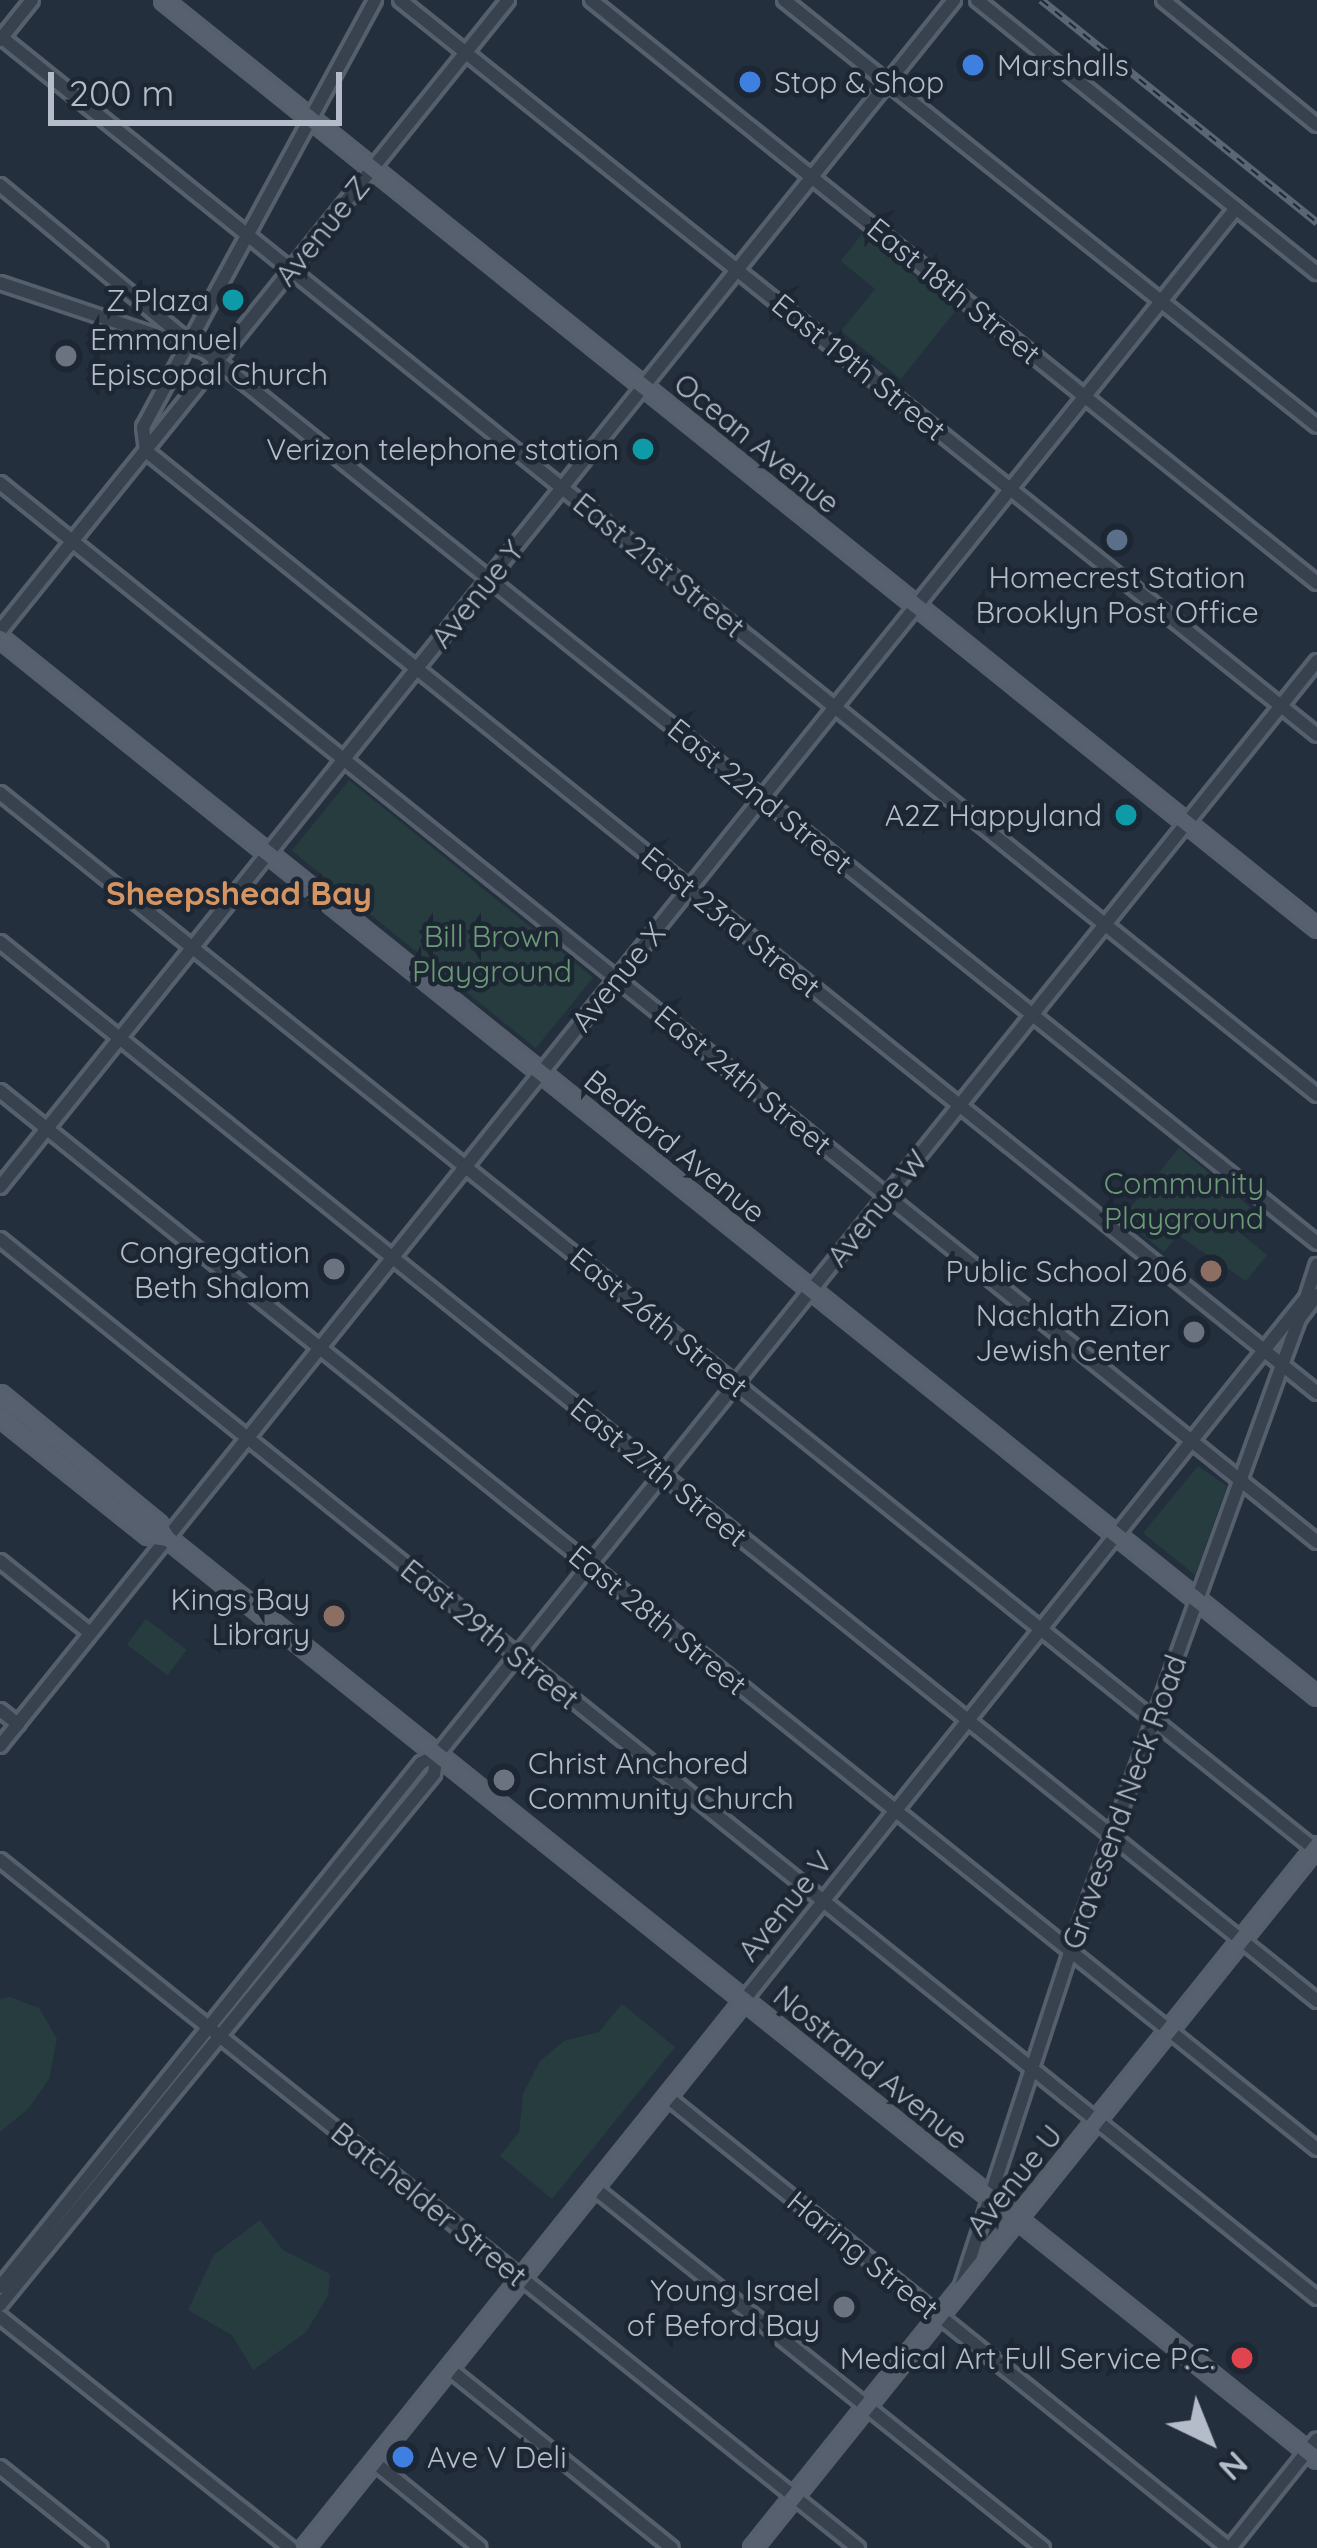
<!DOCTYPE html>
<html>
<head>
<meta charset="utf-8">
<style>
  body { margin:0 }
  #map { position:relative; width:1317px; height:2548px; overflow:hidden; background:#242f3e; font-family:Quicksand,sans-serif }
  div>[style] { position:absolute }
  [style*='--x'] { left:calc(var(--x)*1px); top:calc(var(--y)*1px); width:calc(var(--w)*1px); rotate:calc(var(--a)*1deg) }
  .green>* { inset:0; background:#263c3f; transform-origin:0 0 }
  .roads { filter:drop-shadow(3px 0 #565f6c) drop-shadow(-3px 0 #565f6c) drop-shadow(0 3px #565f6c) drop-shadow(0 -3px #565f6c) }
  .minor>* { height:12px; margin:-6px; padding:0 6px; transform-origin:6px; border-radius:6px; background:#38414e }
  .major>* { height:15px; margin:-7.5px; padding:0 7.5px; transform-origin:7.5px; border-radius:7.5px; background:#56606e }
  .rail>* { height:8px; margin-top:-4px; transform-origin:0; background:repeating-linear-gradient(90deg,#1d2633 0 9px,#5a6575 0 18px); box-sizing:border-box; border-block:3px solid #5a6575 }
  .dots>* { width:33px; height:33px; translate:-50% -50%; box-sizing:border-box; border:6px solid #1d2633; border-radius:50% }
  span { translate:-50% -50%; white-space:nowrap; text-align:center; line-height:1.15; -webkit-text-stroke:9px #1d2633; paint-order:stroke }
  .poi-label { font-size:30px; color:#b4bcc9 }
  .left { translate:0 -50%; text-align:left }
  .right { translate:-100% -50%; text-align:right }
  .street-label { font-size:30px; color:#b4bcc9 }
  .park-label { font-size:30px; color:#6b9a76 }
  .neighbourhood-label { font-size:33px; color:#d59563; font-weight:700 }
  .north { position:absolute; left:1149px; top:2380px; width:120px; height:120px; -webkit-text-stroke:9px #1d2633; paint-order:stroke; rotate:137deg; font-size:33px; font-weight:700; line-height:48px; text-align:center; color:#b4bcc9 }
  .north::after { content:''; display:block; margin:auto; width:42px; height:54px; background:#b4bcc9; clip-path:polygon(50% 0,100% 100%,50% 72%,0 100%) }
  .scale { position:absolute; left:48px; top:72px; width:294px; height:54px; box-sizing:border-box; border:6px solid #b4bcc9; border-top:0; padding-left:15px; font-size:36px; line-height:42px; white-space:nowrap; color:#b4bcc9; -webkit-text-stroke:9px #1d2633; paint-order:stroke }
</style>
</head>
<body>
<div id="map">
  <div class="green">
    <i style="clip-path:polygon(862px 234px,956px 310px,901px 379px,841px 331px,875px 289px,841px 261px)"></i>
    <i style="left:349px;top:780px;width:314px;height:91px;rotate:39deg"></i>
    <i style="clip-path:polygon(1179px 1148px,1250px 1207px,1234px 1228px,1267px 1255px,1246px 1281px,1178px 1235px,1164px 1252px,1122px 1218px)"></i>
    <i style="clip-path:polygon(1198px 1466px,1227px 1486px,1195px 1575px,1143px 1533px)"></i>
    <i style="left:146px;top:1619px;width:51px;height:32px;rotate:37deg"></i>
    <i style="clip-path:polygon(10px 1997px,39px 2008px,57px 2039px,49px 2079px,29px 2108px,0 2132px,0 1999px)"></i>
    <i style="clip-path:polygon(622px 2004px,675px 2047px,552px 2199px,500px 2156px,519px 2132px,523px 2094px,540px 2061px,564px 2041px,599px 2032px)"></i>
    <i style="clip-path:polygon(260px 2220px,283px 2250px,330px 2274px,328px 2296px,306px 2332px,253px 2370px,232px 2335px,188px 2310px,214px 2255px)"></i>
  </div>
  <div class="roads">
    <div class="minor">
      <i style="--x:375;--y:0;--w:486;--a:118.5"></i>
      <i style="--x:143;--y:427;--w:24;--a:83"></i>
      <i style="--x:146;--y:451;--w:1503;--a:38.81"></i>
      <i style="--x:400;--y:0;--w:1175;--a:38.71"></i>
      <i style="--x:591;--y:0;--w:931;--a:38.77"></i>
      <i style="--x:784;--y:0;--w:682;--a:38.63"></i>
      <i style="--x:977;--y:0;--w:436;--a:38.8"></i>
      <i style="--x:1163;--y:0;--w:198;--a:39.1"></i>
      <i style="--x:0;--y:36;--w:1690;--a:38.8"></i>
      <i style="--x:0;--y:40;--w:51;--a:-51.3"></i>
      <i style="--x:0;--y:185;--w:244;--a:39.7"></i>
      <i style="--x:0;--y:283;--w:217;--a:18.5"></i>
      <i style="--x:206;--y:352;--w:1424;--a:38.73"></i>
      <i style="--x:0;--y:483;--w:1690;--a:38.8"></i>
      <i style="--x:0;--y:631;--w:810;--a:-51.16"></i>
      <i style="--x:0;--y:793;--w:1689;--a:38.78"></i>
      <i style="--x:0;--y:942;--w:1690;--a:38.8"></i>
      <i style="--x:0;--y:1091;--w:1689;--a:38.78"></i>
      <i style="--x:0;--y:1187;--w:1523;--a:-51.21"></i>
      <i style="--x:0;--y:1239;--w:1690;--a:38.8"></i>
      <i style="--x:0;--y:1561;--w:115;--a:38.7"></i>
      <i style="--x:0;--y:1710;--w:23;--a:38"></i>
      <i style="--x:0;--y:1746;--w:1973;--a:-51.21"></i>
      <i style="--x:0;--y:1860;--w:1100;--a:38.72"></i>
      <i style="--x:744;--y:2000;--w:899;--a:-51.32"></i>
      <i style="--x:1306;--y:1298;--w:35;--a:-72"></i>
      <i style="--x:666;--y:2096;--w:721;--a:38.81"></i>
      <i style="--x:593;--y:2187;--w:577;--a:38.74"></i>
      <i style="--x:961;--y:2286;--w:364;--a:-71.9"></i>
      <i style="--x:1074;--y:1940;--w:611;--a:-70.11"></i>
      <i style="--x:1282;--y:1365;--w:49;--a:-69.7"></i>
      <i style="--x:1299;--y:1319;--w:30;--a:-53"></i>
      <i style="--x:0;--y:2287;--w:672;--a:-51.22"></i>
      <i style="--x:421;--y:1763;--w:18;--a:-27"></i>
      <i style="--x:437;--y:1755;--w:1404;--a:-51.19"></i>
      <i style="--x:0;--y:2305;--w:686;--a:-50.74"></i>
      <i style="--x:434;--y:1774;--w:19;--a:-81"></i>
      <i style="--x:0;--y:2317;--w:371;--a:38.5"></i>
      <i style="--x:448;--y:2368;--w:287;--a:38.8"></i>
      <i style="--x:374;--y:2462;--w:136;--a:39.1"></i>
      <i style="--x:0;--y:2467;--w:129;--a:38.7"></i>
      <i style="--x:1230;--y:2548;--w:139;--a:-51.4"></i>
    </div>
    <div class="major">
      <i style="--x:163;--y:0;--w:1481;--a:38.8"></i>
      <i style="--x:0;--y:638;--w:1689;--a:38.78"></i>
      <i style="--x:0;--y:1394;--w:205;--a:39.4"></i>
      <i style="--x:158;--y:1524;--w:17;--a:57"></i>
      <i style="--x:167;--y:1538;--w:1473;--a:38.69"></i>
      <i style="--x:0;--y:1417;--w:189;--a:38.6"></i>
      <i style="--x:148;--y:1535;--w:19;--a:9"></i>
      <i style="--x:304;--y:2548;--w:703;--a:-51.24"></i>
      <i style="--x:752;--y:2548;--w:902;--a:-51.21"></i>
    </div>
  </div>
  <div class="rail">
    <i style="--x:1041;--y:0;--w:355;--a:38.9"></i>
  </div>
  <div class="dots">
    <i style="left:973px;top:65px;background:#3f7fe0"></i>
    <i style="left:750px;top:82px;background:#3f7fe0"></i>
    <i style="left:233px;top:300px;background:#0f9aa8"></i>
    <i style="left:66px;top:356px;background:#6b7280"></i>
    <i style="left:643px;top:449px;background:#0f9aa8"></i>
    <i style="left:1117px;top:540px;background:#5c6f8a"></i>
    <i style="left:1126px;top:815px;background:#0f9aa8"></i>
    <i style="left:334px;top:1269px;background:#6b7280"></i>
    <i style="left:1211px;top:1271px;background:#8d6e63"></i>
    <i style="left:1194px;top:1332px;background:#6b7280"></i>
    <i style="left:334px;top:1616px;background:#8d6e63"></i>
    <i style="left:504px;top:1780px;background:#6b7280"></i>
    <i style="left:844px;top:2307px;background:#6b7280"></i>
    <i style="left:1242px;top:2358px;background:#e0444e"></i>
    <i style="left:403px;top:2457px;background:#3f7fe0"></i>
  </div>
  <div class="poi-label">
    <span class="left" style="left:997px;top:65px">Marshalls</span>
    <span class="left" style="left:774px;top:82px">Stop &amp; Shop</span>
    <span class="right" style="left:209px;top:300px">Z Plaza</span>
    <span class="left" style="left:90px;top:356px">Emmanuel<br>Episcopal Church</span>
    <span class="right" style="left:619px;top:449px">Verizon telephone station</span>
    <span style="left:1117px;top:594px">Homecrest Station<br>Brooklyn Post Office</span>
    <span class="right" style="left:1102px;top:815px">A2Z Happyland</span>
    <span class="right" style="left:310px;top:1269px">Congregation<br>Beth Shalom</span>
    <span class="right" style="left:1187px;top:1271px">Public School 206</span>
    <span class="right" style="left:1170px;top:1332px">Nachlath Zion<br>Jewish Center</span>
    <span class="right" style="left:310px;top:1616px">Kings Bay<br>Library</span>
    <span class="left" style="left:528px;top:1780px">Christ Anchored<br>Community Church</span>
    <span class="right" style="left:820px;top:2307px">Young Israel<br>of Beford Bay</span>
    <span class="right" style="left:1215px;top:2358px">Medical Art Full Service P.C.</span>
    <span class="left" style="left:427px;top:2457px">Ave V Deli</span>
  </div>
  <div class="street-label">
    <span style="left:322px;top:231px;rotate:-51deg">Avenue Z</span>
    <span style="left:954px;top:291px;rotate:39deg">East 18th Street</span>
    <span style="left:859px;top:367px;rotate:39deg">East 19th Street</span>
    <span style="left:757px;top:443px;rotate:39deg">Ocean Avenue</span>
    <span style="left:659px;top:565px;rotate:39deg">East 21st Street</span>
    <span style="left:477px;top:594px;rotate:-51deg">Avenue Y</span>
    <span style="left:760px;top:796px;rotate:39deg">East 22nd Street</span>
    <span style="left:731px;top:922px;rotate:39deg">East 23rd Street</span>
    <span style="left:618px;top:977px;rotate:-51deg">Avenue X</span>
    <span style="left:743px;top:1080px;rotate:39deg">East 24th Street</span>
    <span style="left:675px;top:1146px;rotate:39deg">Bedford Avenue</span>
    <span style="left:877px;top:1208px;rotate:-51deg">Avenue W</span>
    <span style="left:659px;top:1322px;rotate:39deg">East 26th Street</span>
    <span style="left:659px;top:1472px;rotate:39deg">East 27th Street</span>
    <span style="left:658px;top:1620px;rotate:39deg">East 28th Street</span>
    <span style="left:490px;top:1634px;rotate:39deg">East 29th Street</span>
    <span style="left:1124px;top:1802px;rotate:-70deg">Gravesend Neck Road</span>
    <span style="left:785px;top:1906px;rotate:-51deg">Avenue V</span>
    <span style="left:871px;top:2067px;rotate:39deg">Nostrand Avenue</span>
    <span style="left:1014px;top:2180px;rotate:-51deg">Avenue U</span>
    <span style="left:429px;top:2204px;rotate:39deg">Batchelder Street</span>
    <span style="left:863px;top:2255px;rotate:39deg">Haring Street</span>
  </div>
  <div class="park-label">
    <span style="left:492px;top:953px">Bill Brown<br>Playground</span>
    <span style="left:1184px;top:1200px">Community<br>Playground</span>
  </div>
  <div class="neighbourhood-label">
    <span style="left:239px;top:893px">Sheepshead Bay</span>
  </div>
  <div class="north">N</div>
  <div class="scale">200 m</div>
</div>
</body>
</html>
